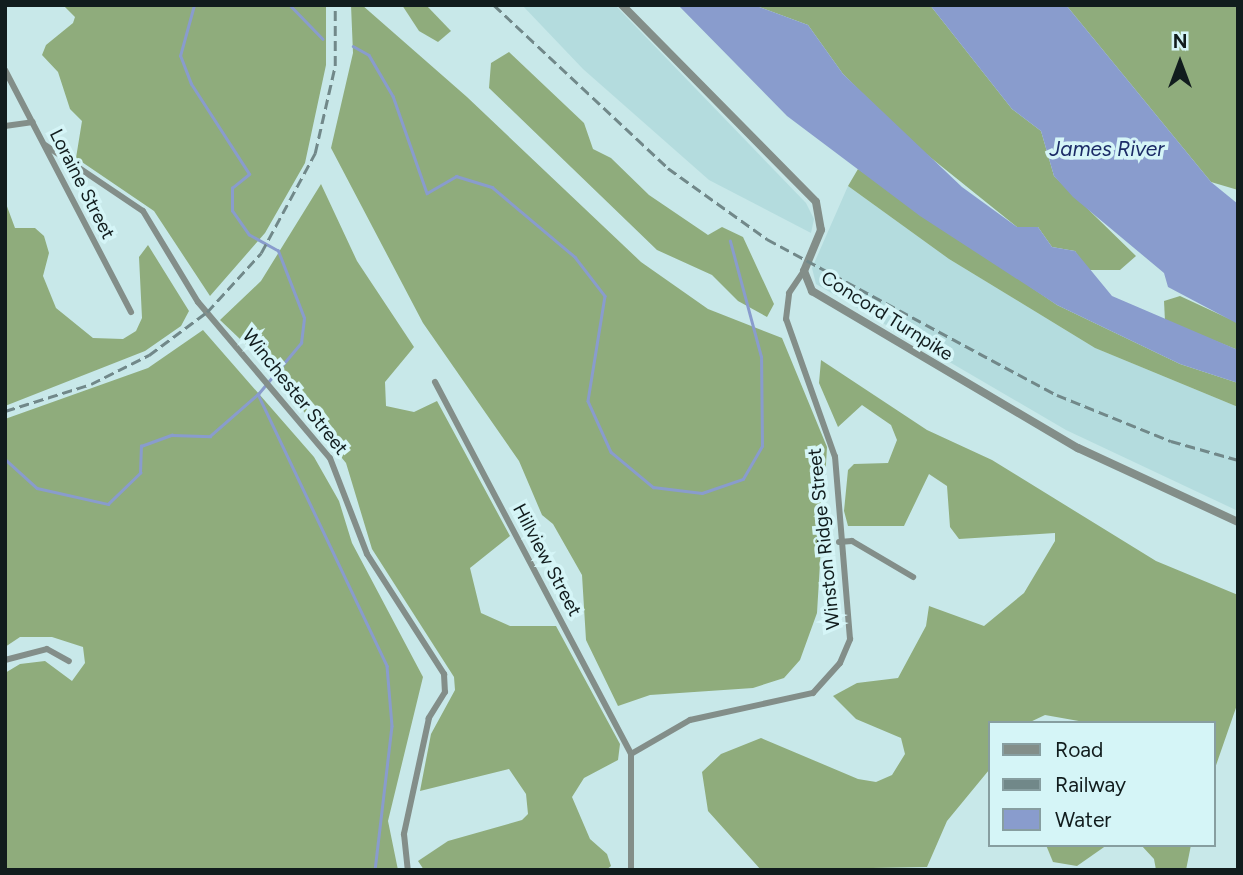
<!DOCTYPE html>
<html>
<head>
<meta charset="utf-8">
<style>
  body { margin:0 }
  #map { position:relative; width:1243px; height:875px; overflow:hidden; background:#c8e8e9; font-family:Figtree,sans-serif }
  div>[style] { position:absolute }
  [style*='--x'] { left:calc(var(--x)*1px); top:calc(var(--y)*1px); width:calc(var(--w)*1px); rotate:calc(var(--a)*1deg) }
  .built>* { inset:0; background:#b4dcde }
  .forest>* { inset:0; background:#8fac7c }
  .water>* { inset:0; background:#899ccd }
  .stream>* { height:2.5px; margin:-1.25px; padding:0 1.25px; transform-origin:1.25px; border-radius:1.25px; background:#899ccd }
  .minor>* { height:6px; margin:-3px; padding:0 3px; transform-origin:3px; border-radius:3px; background:#838e89 }
  .tertiary>* { height:8px; margin:-4px; padding:0 4px; transform-origin:4px; border-radius:4px; background:#838e89 }
  .rail>* { height:2.5px; margin-top:-1.25px; transform-origin:0; background:repeating-linear-gradient(90deg,#718889 0 10px,transparent 0 15px) }
  span { translate:-50% -50%; white-space:nowrap; text-align:center; line-height:1.15; -webkit-text-stroke:7px #d5f5f7; paint-order:stroke }
  .street-label { font-size:19px; color:#111c1d }
  .water-label { font-size:21px; color:#1b2b66; font-style:italic }
  .frame { position:absolute; inset:0; border:7px solid #111c1d; pointer-events:none }
  .legend { position:absolute; left:988px; top:721px; width:228px; height:126px; box-sizing:border-box; background:#d5f5f7; border:2px solid #879ea0; margin:0; padding:9px 12px; list-style:none; font-size:21px; color:#111c1d }
  .legend li { display:flex; align-items:center; gap:14px; height:35px }
  .legend b { width:35px; border:2px solid #879ea0 }
  .north { position:absolute; left:1145px; top:28px; width:70px; height:70px; -webkit-text-stroke:5px #d5f5f7; paint-order:stroke; rotate:0deg; font-size:19px; font-weight:700; line-height:28px; text-align:center; color:#111c1d }
  .north::after { content:''; display:block; margin:auto; width:24px; height:32px; background:#111c1d; clip-path:polygon(50% 0,100% 100%,50% 72%,0 100%) }
</style>
</head>
<body>
<div id="map">
  <div class="built">
    <i style="clip-path:polygon(522px 5px,615px 5px,806px 203px,814px 219px,811px 233px,709px 180px,583px 69px)"></i>
    <i style="clip-path:polygon(848px 186px,949px 259px,1095px 348px,1238px 407px,1238px 511px,1066px 430px,816px 284px,812px 268px)"></i>
  </div>
  <div class="forest">
    <i style="clip-path:polygon(63px 5px,326px 5px,326px 65px,305px 163px,265px 233px,210px 296px,154px 211px,76px 158px,82px 121px,70px 109px,58px 72px,42px 55px,46px 45px,73px 23px,75px 17px)"></i>
    <i style="clip-path:polygon(351px 5px,362px 5px,467px 97px,641px 262px,708px 309px,782px 338px,827px 447px,817px 613px,800px 660px,784px 678px,753px 688px,650px 695px,618px 706px,586px 640px,582px 575px,553px 524px,542px 515px,519px 461px,423px 323px,331px 148px,353px 53px)"></i>
    <i style="clip-path:polygon(402px 5px,426px 5px,451px 31px,438px 42px,419px 31px)"></i>
    <i style="clip-path:polygon(754px 5px,930px 5px,1012px 109px,1041px 131px,1054px 176px,1136px 256px,1120px 270px,1087px 270px,1075px 251px,1052px 247px,1038px 227px,1017px 227px,915px 145px,843px 74px,808px 25px)"></i>
    <i style="clip-path:polygon(1066px 5px,1238px 5px,1238px 190px,1211px 182px)"></i>
    <i style="clip-path:polygon(509px 52px,584px 123px,593px 149px,611px 158px,649px 195px,708px 235px,722px 227px,743px 237px,774px 304px,767px 317px,738px 301px,712px 275px,657px 250px,489px 88px,491px 63px)"></i>
    <i style="clip-path:polygon(858px 169px,1057px 305px,1180px 364px,1238px 383px,1238px 407px,1095px 348px,949px 259px,848px 186px)"></i>
    <i style="clip-path:polygon(321px 184px,357px 261px,414px 347px,385px 382px,386px 406px,414px 412px,437px 401px,510px 536px,470px 568px,481px 613px,510px 626px,556px 626px,620px 744px,618px 760px,584px 778px,572px 797px,590px 839px,607px 854px,611px 866px,606px 870px,424px 870px,418px 861px,448px 841px,522px 820px,528px 814px,526px 794px,509px 769px,420px 791px,431px 734px,455px 690px,454px 677px,372px 549px,346px 463px,260px 358px,220px 320px,261px 281px)"></i>
    <i style="clip-path:polygon(5px 201px,15px 228px,35px 228px,44px 236px,49px 253px,43px 276px,56px 308px,93px 338px,123px 339px,136px 331px,142px 318px,139px 257px,148px 245px,189px 311px,181px 326px,145px 351px,5px 406px)"></i>
    <i style="clip-path:polygon(1180px 296px,1236px 322px,1238px 350px,1165px 321px,1164px 301px)"></i>
    <i style="clip-path:polygon(203px 330px,314px 457px,339px 501px,352px 543px,423px 677px,388px 821px,398px 870px,5px 870px,5px 673px,20px 664px,45px 661px,72px 681px,85px 663px,83px 647px,52px 637px,20px 637px,5px 647px,5px 419px,148px 368px)"></i>
    <i style="clip-path:polygon(821px 360px,927px 430px,992px 460px,1156px 561px,1238px 595px,1238px 702px,1213px 774px,1213px 723px,1090px 723px,1045px 715px,1028px 723px,989px 723px,989px 770px,947px 821px,927px 867px,761px 870px,708px 811px,702px 772px,721px 754px,761px 738px,858px 779px,876px 782px,892px 775px,905px 754px,901px 738px,856px 719px,833px 696px,857px 683px,898px 678px,926px 626px,929px 606px,984px 626px,1024px 593px,1055px 541px,1055px 533px,959px 539px,950px 527px,947px 486px,929px 474px,904px 526px,848px 526px,844px 511px,848px 470px,854px 464px,888px 463px,897px 440px,891px 425px,862px 405px,838px 427px,819px 383px)"></i>
    <i style="clip-path:polygon(1046px 845px,1107px 845px,1077px 866px,1053px 862px)"></i>
    <i style="clip-path:polygon(1141px 845px,1191px 845px,1186px 870px,1156px 870px,1154px 859px)"></i>
  </div>
  <div class="water">
    <i style="clip-path:polygon(678px 5px,754px 5px,808px 25px,843px 74px,962px 187px,1017px 227px,1038px 227px,1052px 247px,1075px 251px,1112px 296px,1238px 350px,1238px 383px,1180px 364px,1057px 305px,920px 216px,787px 116px)"></i>
    <i style="clip-path:polygon(930px 5px,1066px 5px,1211px 182px,1238px 204px,1238px 324px,1168px 287px,1164px 273px,1073px 197px,1054px 176px,1041px 131px,1012px 109px)"></i>
  </div>
  <div class="stream">
    <i style="--x:290;--y:5;--w:47;--a:45.9"></i>
    <i style="--x:353;--y:46;--w:18;--a:29"></i>
    <i style="--x:369;--y:55;--w:48;--a:59.7"></i>
    <i style="--x:393;--y:96;--w:103;--a:70.7"></i>
    <i style="--x:427;--y:193;--w:34;--a:-30"></i>
    <i style="--x:456;--y:176;--w:38;--a:17"></i>
    <i style="--x:492;--y:187;--w:109;--a:40.1"></i>
    <i style="--x:575;--y:257;--w:49;--a:52.4"></i>
    <i style="--x:605;--y:296;--w:106;--a:99.2"></i>
    <i style="--x:588;--y:401;--w:56;--a:65.7"></i>
    <i style="--x:611;--y:452;--w:55;--a:39.8"></i>
    <i style="--x:653;--y:487;--w:49;--a:7"></i>
    <i style="--x:702;--y:493;--w:43;--a:-18.9"></i>
    <i style="--x:743;--y:479;--w:38;--a:-60"></i>
    <i style="--x:762;--y:446;--w:89;--a:-90.6"></i>
    <i style="--x:761;--y:357;--w:120;--a:-105"></i>
    <i style="--x:5;--y:356;--w:12;--a:90"></i>
    <i style="--x:258;--y:394;--w:301;--a:64.6"></i>
    <i style="--x:387;--y:666;--w:60;--a:85.2"></i>
    <i style="--x:392;--y:726;--w:145;--a:96.7"></i>
    <i style="--x:5;--y:459;--w:43;--a:42.2"></i>
    <i style="--x:37;--y:488;--w:73;--a:12.7"></i>
    <i style="--x:108;--y:504;--w:45;--a:-44.1"></i>
    <i style="--x:140;--y:473;--w:27;--a:-88"></i>
    <i style="--x:141;--y:446;--w:33;--a:-20"></i>
    <i style="--x:172;--y:435;--w:38;--a:2"></i>
    <i style="--x:210;--y:436;--w:64;--a:-41.2"></i>
    <i style="--x:258;--y:394;--w:67;--a:-49.9"></i>
    <i style="--x:301;--y:343;--w:25;--a:-83"></i>
    <i style="--x:304;--y:318;--w:72;--a:-111.2"></i>
    <i style="--x:278;--y:251;--w:33;--a:-151"></i>
    <i style="--x:249;--y:235;--w:29;--a:-125"></i>
    <i style="--x:232;--y:211;--w:23;--a:-90"></i>
    <i style="--x:232;--y:188;--w:22;--a:-39"></i>
    <i style="--x:249;--y:174;--w:107;--a:-122.8"></i>
    <i style="--x:191;--y:84;--w:30;--a:-111"></i>
    <i style="--x:180;--y:56;--w:53;--a:-74.6"></i>
  </div>
  <div class="minor">
    <i style="--x:5;--y:70;--w:273;--a:62.5"></i>
    <i style="--x:5;--y:126;--w:28;--a:-8"></i>
    <i style="--x:45;--y:145;--w:118;--a:34"></i>
    <i style="--x:143;--y:211;--w:106;--a:58.9"></i>
    <i style="--x:198;--y:302;--w:204;--a:49.8"></i>
    <i style="--x:330;--y:458;--w:103;--a:68.9"></i>
    <i style="--x:367;--y:554;--w:143;--a:57.3"></i>
    <i style="--x:444;--y:674;--w:18;--a:87"></i>
    <i style="--x:445;--y:692;--w:31;--a:122"></i>
    <i style="--x:429;--y:718;--w:119;--a:102.2"></i>
    <i style="--x:404;--y:834;--w:36;--a:84"></i>
    <i style="--x:435;--y:382;--w:420;--a:62.2"></i>
    <i style="--x:839;--y:542;--w:13;--a:-4"></i>
    <i style="--x:852;--y:541;--w:71;--a:30.5"></i>
    <i style="--x:5;--y:660;--w:43;--a:-14.7"></i>
    <i style="--x:47;--y:649;--w:25;--a:29"></i>
    <i style="--x:631;--y:754;--w:68;--a:-30"></i>
    <i style="--x:690;--y:720;--w:126;--a:-12.4"></i>
    <i style="--x:813;--y:693;--w:40;--a:-48"></i>
    <i style="--x:840;--y:663;--w:26;--a:-67"></i>
    <i style="--x:850;--y:639;--w:183;--a:-94.7"></i>
    <i style="--x:835;--y:457;--w:146;--a:-109.5"></i>
    <i style="--x:786;--y:319;--w:26;--a:-83"></i>
    <i style="--x:789;--y:293;--w:27;--a:-56"></i>
    <i style="--x:631;--y:870;--w:116;--a:-90"></i>
  </div>
  <div class="tertiary">
    <i style="--x:622;--y:5;--w:276;--a:45.4"></i>
    <i style="--x:816;--y:202;--w:28;--a:80"></i>
    <i style="--x:821;--y:230;--w:44;--a:112.5"></i>
    <i style="--x:804;--y:271;--w:22;--a:68"></i>
    <i style="--x:812;--y:291;--w:309;--a:30.6"></i>
    <i style="--x:1078;--y:448;--w:176;--a:24.8"></i>
  </div>
  <div class="rail">
    <i style="--x:494;--y:5;--w:238;--a:43.1"></i>
    <i style="--x:668;--y:168;--w:122;--a:35.6"></i>
    <i style="--x:767;--y:239;--w:329;--a:28.3"></i>
    <i style="--x:1057;--y:395;--w:123;--a:22"></i>
    <i style="--x:1171;--y:441;--w:70;--a:15.8"></i>
    <i style="--x:5;--y:411;--w:90;--a:-17.4"></i>
    <i style="--x:91;--y:384;--w:65;--a:-26.6"></i>
    <i style="--x:149;--y:355;--w:72;--a:-36.6"></i>
    <i style="--x:207;--y:312;--w:80;--a:-47.5"></i>
    <i style="--x:261;--y:253;--w:114;--a:-61.6"></i>
    <i style="--x:315;--y:153;--w:89;--a:-77.1"></i>
    <i style="--x:335;--y:66;--w:61;--a:-90"></i>
  </div>
  <div class="street-label">
    <span style="left:82px;top:184px;rotate:63deg">Loraine Street</span>
    <span style="left:887px;top:316px;rotate:32deg">Concord Turnpike</span>
    <span style="left:295px;top:392px;rotate:51deg">Winchester Street</span>
    <span style="left:824px;top:539px;rotate:-96deg">Winston Ridge Street</span>
    <span style="left:547px;top:560px;rotate:62deg">Hillview Street</span>
  </div>
  <div class="water-label">
    <span style="left:1107px;top:149px">James River</span>
  </div>
  <div class="frame"></div>
  <ul class="legend">
  <li><b style="height:9px;background:#838e89"></b>Road</li>
  <li><b style="height:9px;background:#718889"></b>Railway</li>
  <li><b style="height:19px;background:#899ccd"></b>Water</li>
  </ul>
  <div class="north">N</div>
</div>
</body>
</html>
